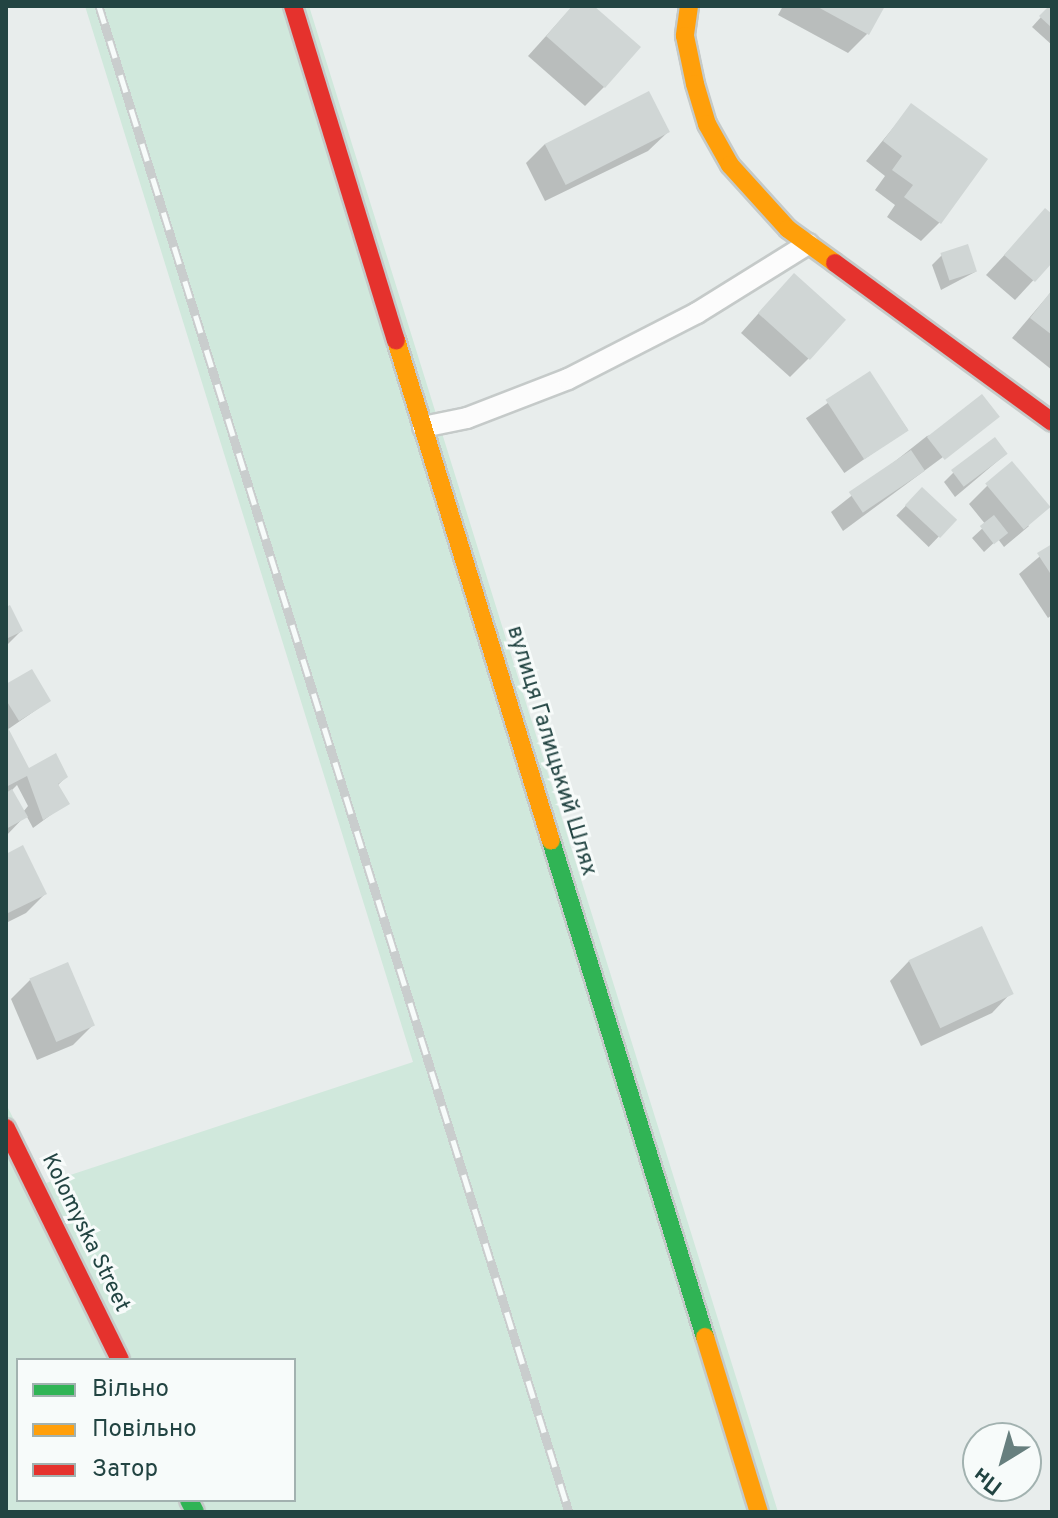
<!DOCTYPE html>
<html>
<head>
<meta charset="utf-8">
<style>
  body { margin:0 }
  #map { position:relative; width:1058px; height:1518px; overflow:hidden; background:#e8edec; font-family:Overpass,sans-serif }
  div>[style] { position:absolute }
  [style*='--x'] { left:calc(var(--x)*1px); top:calc(var(--y)*1px); width:calc(var(--w)*1px); rotate:calc(var(--a)*1deg) }
  .green>* { inset:0; background:#d0e8dc }
  .shadow>* { inset:0; background:#0003; transform-origin:0 0 }
  .building>* { inset:0; background:#d0d6d5; transform-origin:0 0 }
  .roads { filter:drop-shadow(2px 0 #c5cac9) drop-shadow(-2px 0 #c5cac9) drop-shadow(0 2px #c5cac9) drop-shadow(0 -2px #c5cac9) }
  .lane>* { height:20px; margin:-10px; padding:0 10px; transform-origin:10px; border-radius:10px; background:#fcfcfc }
  .fast>* { height:18px; margin:-9px; padding:0 9px; transform-origin:9px; border-radius:9px; background:#30b455 }
  .slow>* { height:18px; margin:-9px; padding:0 9px; transform-origin:9px; border-radius:9px; background:#ff9f0a }
  .jam>* { height:18px; margin:-9px; padding:0 9px; transform-origin:9px; border-radius:9px; background:#e5322d }
  .rail>* { height:9px; margin-top:-4.5px; transform-origin:0; background:repeating-linear-gradient(90deg,#f7fbfa 0 18px,#c9cdcd 0 36px); box-sizing:border-box; border-block:2px solid #c9cdcd }
  span { translate:-50% -50%; white-space:nowrap; text-align:center; line-height:1.15; -webkit-text-stroke:6px #f7fbfa; paint-order:stroke }
  .street-label { font-size:22px; color:#224442 }
  .frame { position:absolute; inset:0; border:8px solid #224442; pointer-events:none }
  .legend { position:absolute; left:16px; top:1358px; width:280px; height:144px; box-sizing:border-box; background:#f7fbfa; border:2px solid #a2b2b0; margin:0; padding:10px 14px; list-style:none; font-size:24px; color:#224442 }
  .legend li { display:flex; align-items:center; gap:16px; height:40px }
  .legend b { width:40px; border:2px solid #a2b2b0 }
  .north { position:absolute; left:962px; top:1422px; width:80px; height:80px; box-sizing:border-box; background:#f7fbfa; border:2px solid #a2b2b0; border-radius:50%; rotate:217deg; font-size:22px; font-weight:700; line-height:32px; text-align:center; color:#224442 }
  .north::after { content:''; display:block; margin:auto; width:28px; height:36px; background:#677f7e; clip-path:polygon(50% 0,100% 100%,50% 72%,0 100%) }
</style>
</head>
<body>
<div id="map">
  <div class="green">
    <i style="clip-path:polygon(evenodd,85px 6px,309px 6px,778px 1512px,6px 1512px,6px 1104px,46px 1183px,413px 1062px,85px 6px,18px 1360px,294px 1360px,294px 1500px,18px 1500px,18px 1360px)"></i>
  </div>
  <div class="shadow">
    <i style="clip-path:polygon(573px 6px,591px 6px,604px 87px,585px 106px,528px 56px)"></i>
    <i style="clip-path:polygon(783px 6px,883px 6px,867px 34px,848px 53px,778px 15px)"></i>
    <i style="clip-path:polygon(1051px 6px,1052px 6px,1052px 45px,1032px 27px)"></i>
    <i style="clip-path:polygon(911px 106px,940px 222px,921px 241px,887px 217px,895px 205px,875px 190px,885px 176px,866px 161px)"></i>
    <i style="clip-path:polygon(668px 132px,648px 151px,545px 201px,526px 163px,545px 144px)"></i>
    <i style="clip-path:polygon(1045px 211px,1052px 217px,1052px 260px,1015px 300px,986px 275px)"></i>
    <i style="clip-path:polygon(942px 255px,975px 272px,941px 290px,932px 265px)"></i>
    <i style="clip-path:polygon(1052px 291px,1052px 370px,1012px 338px)"></i>
    <i style="clip-path:polygon(775px 295px,809px 358px,790px 377px,741px 333px)"></i>
    <i style="left:869px;top:374px;width:67px;height:77px;rotate:55deg"></i>
    <i style="clip-path:polygon(997px 417px,843px 531px,831px 512px,927px 436px)"></i>
    <i style="clip-path:polygon(1006px 454px,955px 497px,944px 482px,953px 473px)"></i>
    <i style="clip-path:polygon(988px 485px,1029px 526px,1004px 547px,998px 539px,984px 552px,972px 538px,986px 525px,969px 504px)"></i>
    <i style="left:922px;top:489px;width:45px;height:37px;rotate:44deg"></i>
    <i style="clip-path:polygon(1052px 546px,1052px 615px,1048px 618px,1019px 574px)"></i>
    <i style="clip-path:polygon(6px 609px,21px 631px,6px 646px)"></i>
    <i style="clip-path:polygon(evenodd,6px 687px,49px 701px,7px 730px,28px 771px,66px 777px,57px 786px,67px 803px,33px 828px,26px 815px,6px 836px,6px 687px,17px 785px,28px 806px,23px 812px,11px 791px,17px 785px)"></i>
    <i style="clip-path:polygon(6px 856px,45px 894px,26px 913px,6px 923px)"></i>
    <i style="clip-path:polygon(909px 961px,1011px 993px,992px 1013px,921px 1046px,890px 981px)"></i>
    <i style="clip-path:polygon(30px 980px,93px 1025px,73px 1045px,37px 1060px,11px 999px)"></i>
  </div>
  <div class="building">
    <i style="clip-path:polygon(572px 6px,594px 6px,641px 47px,605px 88px,546px 36px)"></i>
    <i style="clip-path:polygon(816px 6px,885px 6px,869px 35px)"></i>
    <i style="clip-path:polygon(1049px 6px,1052px 6px,1052px 28px,1039px 16px)"></i>
    <i style="left:649px;top:91px;width:46px;height:117px;rotate:63deg"></i>
    <i style="clip-path:polygon(911px 103px,988px 159px,941px 224px,904px 197px,913px 185px,892px 170px,902px 156px,883px 141px)"></i>
    <i style="clip-path:polygon(1045px 208px,1052px 214px,1052px 263px,1035px 282px,1004px 255px)"></i>
    <i style="left:968px;top:244px;width:29px;height:29px;rotate:72deg"></i>
    <i style="left:794px;top:273px;width:70px;height:54px;rotate:42deg"></i>
    <i style="clip-path:polygon(1052px 290px,1052px 335px,1030px 318px)"></i>
    <i style="left:870px;top:371px;width:71px;height:53px;rotate:57deg"></i>
    <i style="left:982px;top:394px;width:29px;height:70px;rotate:52deg"></i>
    <i style="left:995px;top:437px;width:21px;height:55px;rotate:53deg"></i>
    <i style="left:911px;top:450px;width:25px;height:75px;rotate:56deg"></i>
    <i style="left:1012px;top:461px;width:60px;height:35px;rotate:50deg"></i>
    <i style="left:922px;top:487px;width:48px;height:25px;rotate:43deg"></i>
    <i style="left:994px;top:515px;width:23px;height:18px;rotate:52deg"></i>
    <i style="clip-path:polygon(1052px 544px,1052px 576px,1037px 553px)"></i>
    <i style="clip-path:polygon(10px 605px,23px 631px,6px 639px,6px 607px)"></i>
    <i style="clip-path:polygon(32px 669px,51px 701px,19px 721px,6px 700px,6px 684px)"></i>
    <i style="clip-path:polygon(6px 724px,29px 768px,56px 753px,68px 777px,58px 784px,70px 804px,43px 820px,27px 776px,6px 787px)"></i>
    <i style="clip-path:polygon(12px 789px,28px 817px,6px 829px,6px 793px)"></i>
    <i style="clip-path:polygon(23px 845px,47px 894px,6px 914px,6px 854px)"></i>
    <i style="left:982px;top:926px;width:75px;height:81px;rotate:65deg"></i>
    <i style="left:68px;top:962px;width:69px;height:42px;rotate:67deg"></i>
  </div>
  <div class="roads">
    <div class="lane">
      <i style="--x:423;--y:427;--w:45;--a:-11.6"></i>
      <i style="--x:467;--y:418;--w:108;--a:-21.1"></i>
      <i style="--x:568;--y:379;--w:145;--a:-27.1"></i>
      <i style="--x:697;--y:313;--w:131;--a:-31.9"></i>
    </div>
    <div class="fast">
      <i style="--x:551;--y:841;--w:519;--a:72.75"></i>
      <i style="--x:189;--y:1500;--w:13;--a:63"></i>
    </div>
    <div class="slow">
      <i style="--x:689;--y:6;--w:30;--a:98"></i>
      <i style="--x:685;--y:36;--w:49;--a:78.2"></i>
      <i style="--x:695;--y:84;--w:42;--a:73.3"></i>
      <i style="--x:707;--y:124;--w:47;--a:60.7"></i>
      <i style="--x:730;--y:165;--w:86;--a:47.8"></i>
      <i style="--x:788;--y:229;--w:58;--a:35.9"></i>
      <i style="--x:396;--y:340;--w:524;--a:72.81"></i>
      <i style="--x:705;--y:1337;--w:183;--a:72.9"></i>
    </div>
    <div class="jam">
      <i style="--x:293;--y:6;--w:350;--a:72.9"></i>
      <i style="--x:835;--y:263;--w:269;--a:36.2"></i>
      <i style="--x:6;--y:1128;--w:258;--a:63.8"></i>
    </div>
  </div>
  <div class="rail">
    <i style="--x:99;--y:6;--w:1578;--a:72.67"></i>
  </div>
  <div class="street-label">
    <span style="left:551px;top:751px;rotate:73deg">вулиця Галицький Шлях</span>
    <span style="left:85px;top:1233px;rotate:64deg">Kolomyska Street</span>
  </div>
  <div class="frame"></div>
  <ul class="legend">
  <li><b style="height:10px;background:#30b455"></b>Вільно</li>
  <li><b style="height:10px;background:#ff9f0a"></b>Повільно</li>
  <li><b style="height:10px;background:#e5322d"></b>Затор</li>
  </ul>
  <div class="north">Пн</div>
</div>
</body>
</html>
